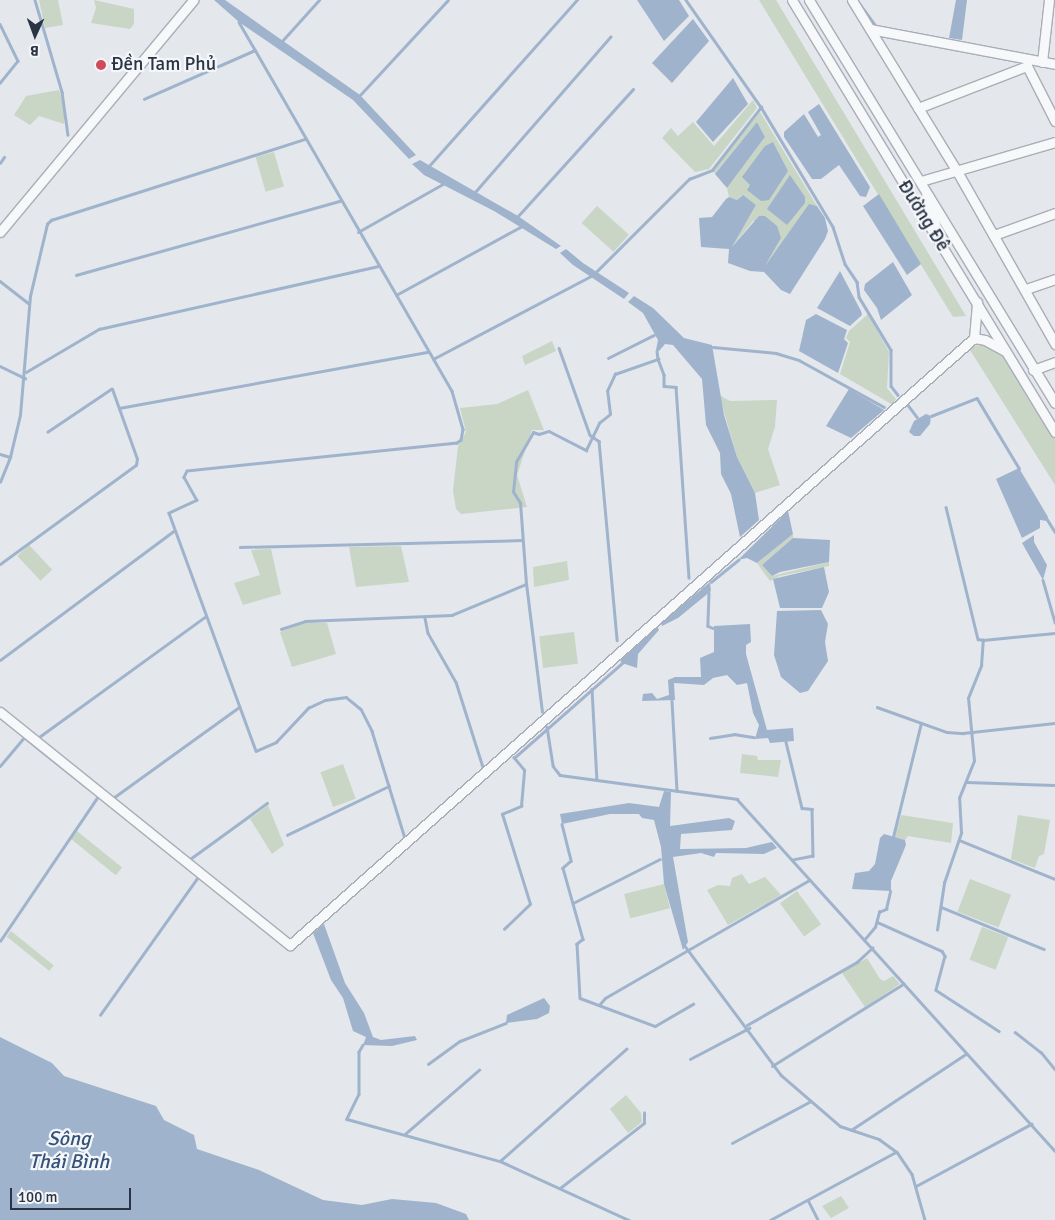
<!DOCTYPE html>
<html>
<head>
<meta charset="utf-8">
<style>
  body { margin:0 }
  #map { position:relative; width:1055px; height:1220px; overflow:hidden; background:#e4e7ec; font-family:Signika,sans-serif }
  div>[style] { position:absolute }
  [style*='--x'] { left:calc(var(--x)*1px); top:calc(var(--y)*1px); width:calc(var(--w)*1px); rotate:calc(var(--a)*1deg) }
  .green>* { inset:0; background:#c9d6c5; transform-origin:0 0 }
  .water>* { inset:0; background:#9fb4cc }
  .stream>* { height:2.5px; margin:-1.25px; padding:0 1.25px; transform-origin:1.25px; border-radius:1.25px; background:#9fb4cc }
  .roads { filter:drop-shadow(1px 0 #a9aeb7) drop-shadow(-1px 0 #a9aeb7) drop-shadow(0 1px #a9aeb7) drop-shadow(0 -1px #a9aeb7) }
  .minor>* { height:9px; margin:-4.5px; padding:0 4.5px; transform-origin:4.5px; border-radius:4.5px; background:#f7f8fa }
  .dots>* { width:14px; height:14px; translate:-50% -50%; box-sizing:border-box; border:2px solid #f4f6f9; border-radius:50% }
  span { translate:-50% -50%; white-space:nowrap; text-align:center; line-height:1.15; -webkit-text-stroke:4.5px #f4f6f9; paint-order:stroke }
  .poi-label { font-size:19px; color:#2b3445 }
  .left { translate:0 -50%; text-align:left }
  .street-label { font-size:19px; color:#2b3445 }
  .water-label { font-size:20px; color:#34527a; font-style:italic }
  .north { position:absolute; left:10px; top:10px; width:50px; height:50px; -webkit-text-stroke:4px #f4f6f9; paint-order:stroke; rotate:182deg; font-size:14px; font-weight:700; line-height:20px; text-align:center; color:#2b3445 }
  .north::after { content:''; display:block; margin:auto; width:18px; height:22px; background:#2b3445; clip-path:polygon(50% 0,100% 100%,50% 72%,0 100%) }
  .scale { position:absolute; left:10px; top:1188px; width:121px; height:22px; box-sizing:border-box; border:2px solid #2b3445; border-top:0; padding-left:6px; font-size:15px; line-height:18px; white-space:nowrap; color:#2b3445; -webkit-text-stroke:4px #f4f6f9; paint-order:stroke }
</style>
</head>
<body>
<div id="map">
  <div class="green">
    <i style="clip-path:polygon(39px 0,58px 0,63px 25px,45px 28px)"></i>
    <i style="clip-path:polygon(94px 0,134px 9px,134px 24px,130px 29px,91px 23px,96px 8px)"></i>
    <i style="clip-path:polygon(759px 0,776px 0,966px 316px,953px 317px)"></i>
    <i style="clip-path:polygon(59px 90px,65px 110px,64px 124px,39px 116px,30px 125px,14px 115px,26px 96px)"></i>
    <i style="clip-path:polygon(753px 100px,757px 108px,709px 169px,695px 172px,662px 138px,671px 128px,678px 136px,693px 122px,714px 146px)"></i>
    <i style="clip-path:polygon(760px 112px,817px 206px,809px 205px,765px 266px,781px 238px,753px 221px,732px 247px,756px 205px,742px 195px,737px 200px,729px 197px,727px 188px,765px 137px,757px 122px,719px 169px,715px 174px,713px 170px)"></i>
    <i style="left:274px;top:152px;width:36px;height:19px;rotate:74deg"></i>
    <i style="left:597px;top:206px;width:43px;height:23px;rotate:42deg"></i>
    <i style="clip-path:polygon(868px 314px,889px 352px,887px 388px,896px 399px,893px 405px,840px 374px,850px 342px,846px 338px,849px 331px)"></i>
    <i style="clip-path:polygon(552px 341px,556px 351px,525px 365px,522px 356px)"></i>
    <i style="clip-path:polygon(986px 344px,1007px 360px,1055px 438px,1055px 485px,970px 350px,974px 346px)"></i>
    <i style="clip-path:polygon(528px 390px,544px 430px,532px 430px,517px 475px,527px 507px,461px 514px,456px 509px,453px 491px,458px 446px,466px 432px,460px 408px,497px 404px)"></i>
    <i style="clip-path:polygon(719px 395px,730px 401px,777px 400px,775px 427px,768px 449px,780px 485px,755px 493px,737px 457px)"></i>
    <i style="clip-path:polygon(793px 534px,793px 538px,762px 565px,772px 576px,829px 562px,829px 566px,780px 576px,770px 581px,757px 563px)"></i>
    <i style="left:29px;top:545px;width:34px;height:16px;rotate:47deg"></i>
    <i style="clip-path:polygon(401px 546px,409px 582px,356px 587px,349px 547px)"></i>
    <i style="clip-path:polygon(271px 549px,281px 594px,243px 605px,234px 583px,260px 575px,251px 550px)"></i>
    <i style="clip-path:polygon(567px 561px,569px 580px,534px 587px,533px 567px)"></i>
    <i style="clip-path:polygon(307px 622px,327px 623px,336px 654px,292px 667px,280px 632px)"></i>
    <i style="left:574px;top:632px;width:32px;height:35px;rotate:83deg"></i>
    <i style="clip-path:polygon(742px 754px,757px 756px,758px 760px,781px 760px,778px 777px,740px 773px)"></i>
    <i style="left:343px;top:764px;width:37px;height:24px;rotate:70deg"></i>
    <i style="clip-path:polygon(268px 805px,284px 845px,272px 854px,250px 819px)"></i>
    <i style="clip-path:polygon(901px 815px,953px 823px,951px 843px,908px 836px,905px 840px,895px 837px)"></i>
    <i style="clip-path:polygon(1018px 815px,1050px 820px,1044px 854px,1039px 856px,1035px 868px,1011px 859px)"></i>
    <i style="left:77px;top:831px;width:58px;height:10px;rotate:39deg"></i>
    <i style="clip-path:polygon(742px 874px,749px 884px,765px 877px,781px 895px,728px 925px,707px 890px,718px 885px,730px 886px,732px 878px)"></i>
    <i style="left:970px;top:879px;width:44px;height:35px;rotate:21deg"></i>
    <i style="left:664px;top:884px;width:25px;height:41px;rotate:76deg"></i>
    <i style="left:797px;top:891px;width:41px;height:21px;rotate:54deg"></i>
    <i style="left:982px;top:927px;width:28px;height:35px;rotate:21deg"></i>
    <i style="left:11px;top:931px;width:55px;height:7px;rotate:39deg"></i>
    <i style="clip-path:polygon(867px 958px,880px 979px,884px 981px,893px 976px,900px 984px,865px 1007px,842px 973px)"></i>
    <i style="clip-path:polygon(626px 1095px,641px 1113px,642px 1122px,628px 1133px,610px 1109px)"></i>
    <i style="clip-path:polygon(841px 1196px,849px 1208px,831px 1218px,822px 1206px)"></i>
  </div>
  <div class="water">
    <i style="clip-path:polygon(214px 0,225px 0,360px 95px,416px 155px,409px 159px,353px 100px,239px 22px)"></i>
    <i style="clip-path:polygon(637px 0,679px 0,689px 16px,664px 41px)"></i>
    <i style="clip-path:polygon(956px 0,967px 0,962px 40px,949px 38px)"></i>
    <i style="clip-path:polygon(693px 19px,709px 41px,672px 83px,652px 63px)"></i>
    <i style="clip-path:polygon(733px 78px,748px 104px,713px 142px,696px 122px)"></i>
    <i style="clip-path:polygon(819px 104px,870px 187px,866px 197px,860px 196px,839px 165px,821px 179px,812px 179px,784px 137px,784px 132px,804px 114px,818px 137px,821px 135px,808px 112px)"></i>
    <i style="clip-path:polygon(757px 122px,765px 137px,727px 188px,715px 174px)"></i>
    <i style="clip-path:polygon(773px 142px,788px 171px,769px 200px,761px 201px,747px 190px,750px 185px,742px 177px,765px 146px)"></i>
    <i style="clip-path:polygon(420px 160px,518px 216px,561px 246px,556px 249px,494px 211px,424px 175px,412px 164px)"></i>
    <i style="clip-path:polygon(790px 175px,805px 197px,805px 203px,787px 225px,767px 209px)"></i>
    <i style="clip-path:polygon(879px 194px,921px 264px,907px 275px,863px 206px)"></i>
    <i style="clip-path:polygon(743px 195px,756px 205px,732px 247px,759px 216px,765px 216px,777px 226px,781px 238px,765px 266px,809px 204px,817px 206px,825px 218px,828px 231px,825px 239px,790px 294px,781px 290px,764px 272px,750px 271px,728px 263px,729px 249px,701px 247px,699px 218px,712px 217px,726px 199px,729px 197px,737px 200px)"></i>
    <i style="clip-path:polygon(566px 249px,583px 263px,629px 293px,624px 299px,573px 265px,560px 253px)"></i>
    <i style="clip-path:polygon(893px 262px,912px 295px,881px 320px,877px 308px,864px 290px,865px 284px)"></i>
    <i style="clip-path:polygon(840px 271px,861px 311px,862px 315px,850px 326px,817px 308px)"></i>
    <i style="clip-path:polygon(634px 296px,653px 308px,684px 338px,712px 345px,724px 415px,737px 457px,755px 493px,759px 520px,740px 537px,731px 494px,721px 474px,720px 453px,706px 425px,702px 379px,673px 345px,665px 344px,659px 351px,656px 350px,658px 340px,643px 313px,628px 302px)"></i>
    <i style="clip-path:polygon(816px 314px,847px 330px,844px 339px,848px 343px,838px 373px,799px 351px,806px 320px)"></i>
    <i style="clip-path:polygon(849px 389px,884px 410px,851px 438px,826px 426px)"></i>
    <i style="clip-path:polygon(926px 414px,931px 416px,930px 424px,920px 436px,914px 436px,909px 432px,914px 421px)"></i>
    <i style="clip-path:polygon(1019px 468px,1048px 517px,1047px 521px,1040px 520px,1040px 528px,1022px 538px,996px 479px)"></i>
    <i style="clip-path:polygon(788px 511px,793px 534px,757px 563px,747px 558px,738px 560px)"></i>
    <i style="clip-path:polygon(1034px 535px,1034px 542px,1047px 565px,1043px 580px,1022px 543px)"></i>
    <i style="clip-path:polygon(793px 538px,830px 540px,829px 562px,780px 572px,772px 576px,762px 565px)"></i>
    <i style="clip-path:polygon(824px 567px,829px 592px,822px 608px,780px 608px,773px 579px)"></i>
    <i style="clip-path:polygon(710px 582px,711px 591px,678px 618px,662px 626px,661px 623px)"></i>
    <i style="clip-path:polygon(821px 610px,828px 624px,825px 642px,828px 661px,808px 691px,800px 693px,781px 677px,774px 655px,777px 611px)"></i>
    <i style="clip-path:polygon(750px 624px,751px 642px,746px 645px,746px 654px,767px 730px,793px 728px,794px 741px,770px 743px,768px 738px,755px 739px,759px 725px,753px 713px,747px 683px,737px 685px,727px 675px,713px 678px,704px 685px,674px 683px,675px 700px,642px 701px,643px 694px,652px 693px,657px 699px,669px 695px,668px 680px,675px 677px,701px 677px,700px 658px,714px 652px,714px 626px)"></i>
    <i style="clip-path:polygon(657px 626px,659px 630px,638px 654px,637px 668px,622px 663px,620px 661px)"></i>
    <i style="clip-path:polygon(664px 791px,671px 792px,670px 826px,729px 818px,735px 821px,732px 830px,681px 834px,680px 849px,746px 848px,772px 842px,777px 848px,764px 854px,716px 853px,714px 857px,701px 853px,673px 857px,688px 942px,683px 950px,664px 884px,661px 847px,654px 820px,642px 818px,639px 814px,610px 814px,562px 824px,560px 814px,629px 803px,659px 807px)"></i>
    <i style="clip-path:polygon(884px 834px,905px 840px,906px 845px,891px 881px,891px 891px,852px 889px,855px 873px,869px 871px,875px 864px,880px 838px)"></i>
    <i style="clip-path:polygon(324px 924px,345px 983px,364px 1013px,373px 1037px,381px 1040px,415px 1036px,417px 1040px,392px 1046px,363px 1045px,366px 1037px,353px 1031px,343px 998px,331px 980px,313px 933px)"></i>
    <i style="clip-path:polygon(544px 998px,550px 1006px,549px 1013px,537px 1019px,506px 1023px,507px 1015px)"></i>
    <i style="clip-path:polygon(0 1037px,52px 1063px,64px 1076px,156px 1106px,164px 1120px,194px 1135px,197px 1149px,259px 1170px,323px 1200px,362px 1205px,392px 1199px,436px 1203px,466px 1214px,469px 1220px,0 1220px)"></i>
  </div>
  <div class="stream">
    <i style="--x:35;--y:0;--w:96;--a:73.6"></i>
    <i style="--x:62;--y:92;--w:43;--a:82.1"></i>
    <i style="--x:686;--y:0;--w:131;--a:55"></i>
    <i style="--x:761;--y:107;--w:140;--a:59"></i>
    <i style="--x:833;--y:227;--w:39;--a:72"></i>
    <i style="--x:845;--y:264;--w:22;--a:56"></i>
    <i style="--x:857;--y:282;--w:15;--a:82"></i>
    <i style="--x:859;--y:297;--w:62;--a:58.9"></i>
    <i style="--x:891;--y:350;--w:36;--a:90"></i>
    <i style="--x:891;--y:386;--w:11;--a:52"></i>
    <i style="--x:857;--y:0;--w:32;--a:54"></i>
    <i style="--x:239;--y:22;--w:426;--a:60"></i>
    <i style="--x:452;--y:391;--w:40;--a:74"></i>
    <i style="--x:463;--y:429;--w:11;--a:100"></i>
    <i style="--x:461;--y:440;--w:5;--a:143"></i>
    <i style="--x:457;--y:443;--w:271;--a:174.1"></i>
    <i style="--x:187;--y:471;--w:7;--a:117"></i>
    <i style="--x:184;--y:477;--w:26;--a:61"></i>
    <i style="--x:197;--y:500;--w:31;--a:155"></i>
    <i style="--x:169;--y:513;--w:253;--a:69.9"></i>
    <i style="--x:256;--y:751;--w:22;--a:-24"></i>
    <i style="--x:276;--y:742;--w:47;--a:-46.7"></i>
    <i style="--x:308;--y:708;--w:19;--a:-25"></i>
    <i style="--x:325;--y:700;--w:21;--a:-8"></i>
    <i style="--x:346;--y:697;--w:19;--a:39"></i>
    <i style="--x:361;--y:709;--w:25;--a:63"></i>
    <i style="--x:372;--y:731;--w:109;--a:72.9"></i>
    <i style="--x:0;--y:24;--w:41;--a:64.1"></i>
    <i style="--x:18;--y:61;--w:28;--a:129"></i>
    <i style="--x:282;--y:41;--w:55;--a:-47.9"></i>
    <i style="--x:360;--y:95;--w:129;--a:-47.2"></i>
    <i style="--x:144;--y:99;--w:121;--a:-23.8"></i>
    <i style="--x:0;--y:163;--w:7;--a:-56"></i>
    <i style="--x:428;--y:167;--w:224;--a:-48.3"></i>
    <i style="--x:475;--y:192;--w:206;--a:-48.9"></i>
    <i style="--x:518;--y:216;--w:171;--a:-47.8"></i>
    <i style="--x:358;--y:232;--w:98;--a:-29.5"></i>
    <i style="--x:596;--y:272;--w:132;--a:-45"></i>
    <i style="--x:689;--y:179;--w:25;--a:-21"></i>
    <i style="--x:712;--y:170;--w:80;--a:-52.1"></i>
    <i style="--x:76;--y:275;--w:274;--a:-15.7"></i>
    <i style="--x:0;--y:281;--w:37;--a:38"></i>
    <i style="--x:396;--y:295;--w:144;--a:-28.7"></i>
    <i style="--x:713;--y:347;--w:63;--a:5.4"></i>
    <i style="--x:776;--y:353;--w:24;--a:17"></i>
    <i style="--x:799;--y:360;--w:97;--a:28.9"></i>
    <i style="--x:559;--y:348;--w:92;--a:70.4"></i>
    <i style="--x:590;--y:435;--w:11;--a:34"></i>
    <i style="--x:599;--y:441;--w:200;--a:84.8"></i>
    <i style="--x:657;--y:351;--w:8;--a:83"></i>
    <i style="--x:608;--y:358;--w:51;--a:-26.6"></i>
    <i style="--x:433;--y:359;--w:178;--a:-27.7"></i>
    <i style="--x:0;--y:366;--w:28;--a:26"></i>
    <i style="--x:26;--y:372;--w:85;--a:-30.5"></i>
    <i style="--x:99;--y:329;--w:286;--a:-12.7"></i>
    <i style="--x:908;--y:405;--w:15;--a:53"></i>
    <i style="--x:119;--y:408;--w:314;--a:-10.3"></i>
    <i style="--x:931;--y:416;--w:49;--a:-21.4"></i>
    <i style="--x:977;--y:398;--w:82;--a:59"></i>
    <i style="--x:0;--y:454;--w:10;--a:17"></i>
    <i style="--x:0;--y:482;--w:27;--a:-68"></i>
    <i style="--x:10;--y:457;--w:43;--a:-76.6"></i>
    <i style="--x:20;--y:415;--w:119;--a:-85.2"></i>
    <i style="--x:30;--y:296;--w:74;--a:-76.7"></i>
    <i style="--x:47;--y:224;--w:6;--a:-45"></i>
    <i style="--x:51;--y:220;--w:267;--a:-17.7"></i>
    <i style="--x:946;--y:507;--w:136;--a:76.4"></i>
    <i style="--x:978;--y:639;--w:5;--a:11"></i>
    <i style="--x:1047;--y:519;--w:15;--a:58"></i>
    <i style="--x:240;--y:547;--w:282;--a:-1.4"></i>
    <i style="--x:0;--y:564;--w:168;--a:-36.1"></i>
    <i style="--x:136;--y:465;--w:6;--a:-81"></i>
    <i style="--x:137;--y:459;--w:74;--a:-109.7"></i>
    <i style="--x:112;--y:389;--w:77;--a:146.1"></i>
    <i style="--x:1043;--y:580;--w:44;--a:74.1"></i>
    <i style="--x:711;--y:582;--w:35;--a:-39"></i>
    <i style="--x:709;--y:593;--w:33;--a:92"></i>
    <i style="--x:708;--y:626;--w:5;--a:22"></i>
    <i style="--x:425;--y:618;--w:15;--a:79"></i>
    <i style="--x:428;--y:633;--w:56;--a:60.3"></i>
    <i style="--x:456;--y:682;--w:89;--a:72.4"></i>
    <i style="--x:281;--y:629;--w:25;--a:-18"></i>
    <i style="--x:305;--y:621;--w:147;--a:-2.3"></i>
    <i style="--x:452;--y:615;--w:80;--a:-22.7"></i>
    <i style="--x:0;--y:660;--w:217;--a:-36.6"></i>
    <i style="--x:592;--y:689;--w:91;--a:86.9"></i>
    <i style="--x:672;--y:701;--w:90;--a:86.8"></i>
    <i style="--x:877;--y:707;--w:74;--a:19.7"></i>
    <i style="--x:947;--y:732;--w:16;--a:4"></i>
    <i style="--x:963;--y:733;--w:93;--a:-6.2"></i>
    <i style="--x:542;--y:712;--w:129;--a:-97.1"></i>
    <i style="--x:526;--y:584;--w:81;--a:-94.2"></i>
    <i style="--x:520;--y:503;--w:13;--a:-122"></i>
    <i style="--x:513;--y:492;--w:30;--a:-84"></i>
    <i style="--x:516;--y:462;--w:34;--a:-60"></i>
    <i style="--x:533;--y:432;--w:6;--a:18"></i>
    <i style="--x:539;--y:434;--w:10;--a:-17"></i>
    <i style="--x:549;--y:431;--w:42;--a:27.2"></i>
    <i style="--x:586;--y:450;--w:30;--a:-64"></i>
    <i style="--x:599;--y:423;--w:14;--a:-39"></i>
    <i style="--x:610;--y:414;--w:23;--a:-97"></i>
    <i style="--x:607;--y:391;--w:19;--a:-65"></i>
    <i style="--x:615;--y:374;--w:46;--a:-19.2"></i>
    <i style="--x:658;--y:359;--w:17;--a:69"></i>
    <i style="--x:664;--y:375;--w:11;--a:90"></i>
    <i style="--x:664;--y:386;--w:12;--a:5"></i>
    <i style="--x:676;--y:387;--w:191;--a:86.1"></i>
    <i style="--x:547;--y:727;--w:39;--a:81"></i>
    <i style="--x:553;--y:766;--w:11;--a:52"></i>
    <i style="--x:560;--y:775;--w:179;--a:7.7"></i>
    <i style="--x:737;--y:799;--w:474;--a:47.9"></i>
    <i style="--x:24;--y:737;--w:82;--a:38.6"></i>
    <i style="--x:39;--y:737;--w:206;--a:-35.9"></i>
    <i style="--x:710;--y:738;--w:24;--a:-9"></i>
    <i style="--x:734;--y:734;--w:20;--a:9"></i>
    <i style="--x:786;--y:742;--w:68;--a:76.4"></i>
    <i style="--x:802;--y:808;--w:10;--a:6"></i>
    <i style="--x:812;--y:809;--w:47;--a:88.8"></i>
    <i style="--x:813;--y:856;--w:21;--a:169"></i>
    <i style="--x:0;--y:766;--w:38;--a:-50"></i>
    <i style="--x:967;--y:782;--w:88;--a:2"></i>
    <i style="--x:113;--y:798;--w:155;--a:-35.8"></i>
    <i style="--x:562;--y:824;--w:38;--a:76"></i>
    <i style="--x:571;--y:861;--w:11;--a:139"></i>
    <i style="--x:563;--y:868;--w:74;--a:74.3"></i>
    <i style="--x:583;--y:939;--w:8;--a:140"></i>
    <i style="--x:577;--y:944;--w:54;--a:86.8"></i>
    <i style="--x:580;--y:998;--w:80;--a:20.5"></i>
    <i style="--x:655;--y:1026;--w:44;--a:-30.1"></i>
    <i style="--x:287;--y:835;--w:113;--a:-25.7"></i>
    <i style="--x:893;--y:837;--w:117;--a:-76.2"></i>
    <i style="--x:959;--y:840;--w:104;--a:22.1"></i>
    <i style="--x:190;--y:859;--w:95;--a:-36"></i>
    <i style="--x:573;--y:903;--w:97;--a:-26.8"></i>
    <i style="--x:941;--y:907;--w:111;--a:22.2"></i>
    <i style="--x:877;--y:922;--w:71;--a:24"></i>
    <i style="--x:942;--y:951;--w:6;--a:59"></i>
    <i style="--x:945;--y:956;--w:35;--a:105"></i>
    <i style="--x:936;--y:990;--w:75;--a:33.1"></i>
    <i style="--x:504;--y:929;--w:36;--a:-44"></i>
    <i style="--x:530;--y:904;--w:94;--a:-107.3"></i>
    <i style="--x:502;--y:814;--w:21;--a:-23"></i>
    <i style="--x:521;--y:806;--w:36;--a:-85"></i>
    <i style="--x:524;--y:770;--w:16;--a:-130"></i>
    <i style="--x:514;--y:758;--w:144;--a:-41.3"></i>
    <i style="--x:937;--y:930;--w:48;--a:-81.5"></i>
    <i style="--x:944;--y:883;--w:53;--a:-71.2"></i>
    <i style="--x:961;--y:833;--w:35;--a:-93"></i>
    <i style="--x:959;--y:798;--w:40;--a:-68"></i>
    <i style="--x:974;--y:761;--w:63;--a:-95.4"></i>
    <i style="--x:968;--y:698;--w:35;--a:-68"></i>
    <i style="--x:981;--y:666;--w:26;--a:-86"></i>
    <i style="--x:983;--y:640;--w:72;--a:-5.6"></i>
    <i style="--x:864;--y:940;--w:17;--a:-50"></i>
    <i style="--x:875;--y:927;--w:16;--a:-75"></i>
    <i style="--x:879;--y:912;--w:8;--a:-23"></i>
    <i style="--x:886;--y:909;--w:18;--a:-77"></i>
    <i style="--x:0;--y:941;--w:175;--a:-55.9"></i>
    <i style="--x:685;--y:946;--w:161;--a:53.3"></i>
    <i style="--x:781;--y:1075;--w:78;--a:40.8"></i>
    <i style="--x:840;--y:1126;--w:41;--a:18.4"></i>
    <i style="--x:879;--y:1139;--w:22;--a:36"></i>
    <i style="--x:897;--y:1152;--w:27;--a:56"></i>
    <i style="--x:912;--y:1174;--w:48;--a:74.2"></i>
    <i style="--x:599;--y:1005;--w:9;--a:-49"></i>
    <i style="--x:605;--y:998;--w:236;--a:-30"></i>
    <i style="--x:100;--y:1015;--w:169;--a:-54.6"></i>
    <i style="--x:747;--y:1025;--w:127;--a:-29.8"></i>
    <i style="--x:857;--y:962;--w:21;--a:-43"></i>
    <i style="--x:1015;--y:1032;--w:33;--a:38"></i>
    <i style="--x:1041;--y:1052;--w:22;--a:51"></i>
    <i style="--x:363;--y:1045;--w:8;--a:120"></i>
    <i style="--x:359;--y:1052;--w:42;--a:90"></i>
    <i style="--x:359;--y:1094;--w:28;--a:116"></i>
    <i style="--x:347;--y:1119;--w:159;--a:15.4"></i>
    <i style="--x:500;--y:1161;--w:142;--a:24.6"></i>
    <i style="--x:690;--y:1059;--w:67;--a:-27.7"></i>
    <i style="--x:428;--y:1064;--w:39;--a:-36"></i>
    <i style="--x:460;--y:1041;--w:49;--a:-21.4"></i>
    <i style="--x:772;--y:1066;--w:155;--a:-32"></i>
    <i style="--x:851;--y:1130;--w:138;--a:-33.5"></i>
    <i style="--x:405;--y:1134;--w:98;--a:-40.9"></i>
    <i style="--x:732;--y:1143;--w:89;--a:-28"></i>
    <i style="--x:500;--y:1161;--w:169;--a:-41.6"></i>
    <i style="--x:916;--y:1186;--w:131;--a:-28.3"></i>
    <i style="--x:560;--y:1188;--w:106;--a:-37.7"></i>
    <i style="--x:644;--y:1123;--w:10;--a:-90"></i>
    <i style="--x:808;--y:1200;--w:22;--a:63"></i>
    <i style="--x:770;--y:1220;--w:143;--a:-28.4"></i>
  </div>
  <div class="roads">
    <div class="minor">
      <i style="--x:792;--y:0;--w:506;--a:58.67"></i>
      <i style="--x:809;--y:0;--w:472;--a:58.6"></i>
      <i style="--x:852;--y:0;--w:203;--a:58.5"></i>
      <i style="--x:958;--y:173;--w:197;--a:60.4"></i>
      <i style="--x:870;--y:29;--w:188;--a:10.7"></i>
      <i style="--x:1042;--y:62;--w:62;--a:-83.6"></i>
      <i style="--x:918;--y:108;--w:117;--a:-21.1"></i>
      <i style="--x:1027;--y:66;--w:62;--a:63"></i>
      <i style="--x:921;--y:181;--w:140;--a:-16.2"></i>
      <i style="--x:926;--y:196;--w:39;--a:72"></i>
      <i style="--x:0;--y:232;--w:302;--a:-50.2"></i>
      <i style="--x:994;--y:235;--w:65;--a:-19.8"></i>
      <i style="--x:1026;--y:289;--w:31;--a:-19"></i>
      <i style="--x:974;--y:338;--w:11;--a:10"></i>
      <i style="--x:985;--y:340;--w:21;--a:29"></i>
      <i style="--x:1033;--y:370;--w:23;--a:-20"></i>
      <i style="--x:0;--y:712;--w:372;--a:38.8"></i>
      <i style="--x:290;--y:945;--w:914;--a:-41.59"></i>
      <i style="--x:974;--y:338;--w:36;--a:-85"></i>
    </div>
  </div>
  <div class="dots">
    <i style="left:101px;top:65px;background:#d1495b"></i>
  </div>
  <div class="poi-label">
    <span class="left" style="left:111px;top:65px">Đền Tam Phủ</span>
  </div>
  <div class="street-label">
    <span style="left:923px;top:216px;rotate:58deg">Đường Đê</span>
  </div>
  <div class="water-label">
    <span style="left:69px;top:1150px">Sông<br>Thái Bình</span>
  </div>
  <div class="north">B</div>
  <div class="scale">100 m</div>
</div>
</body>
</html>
